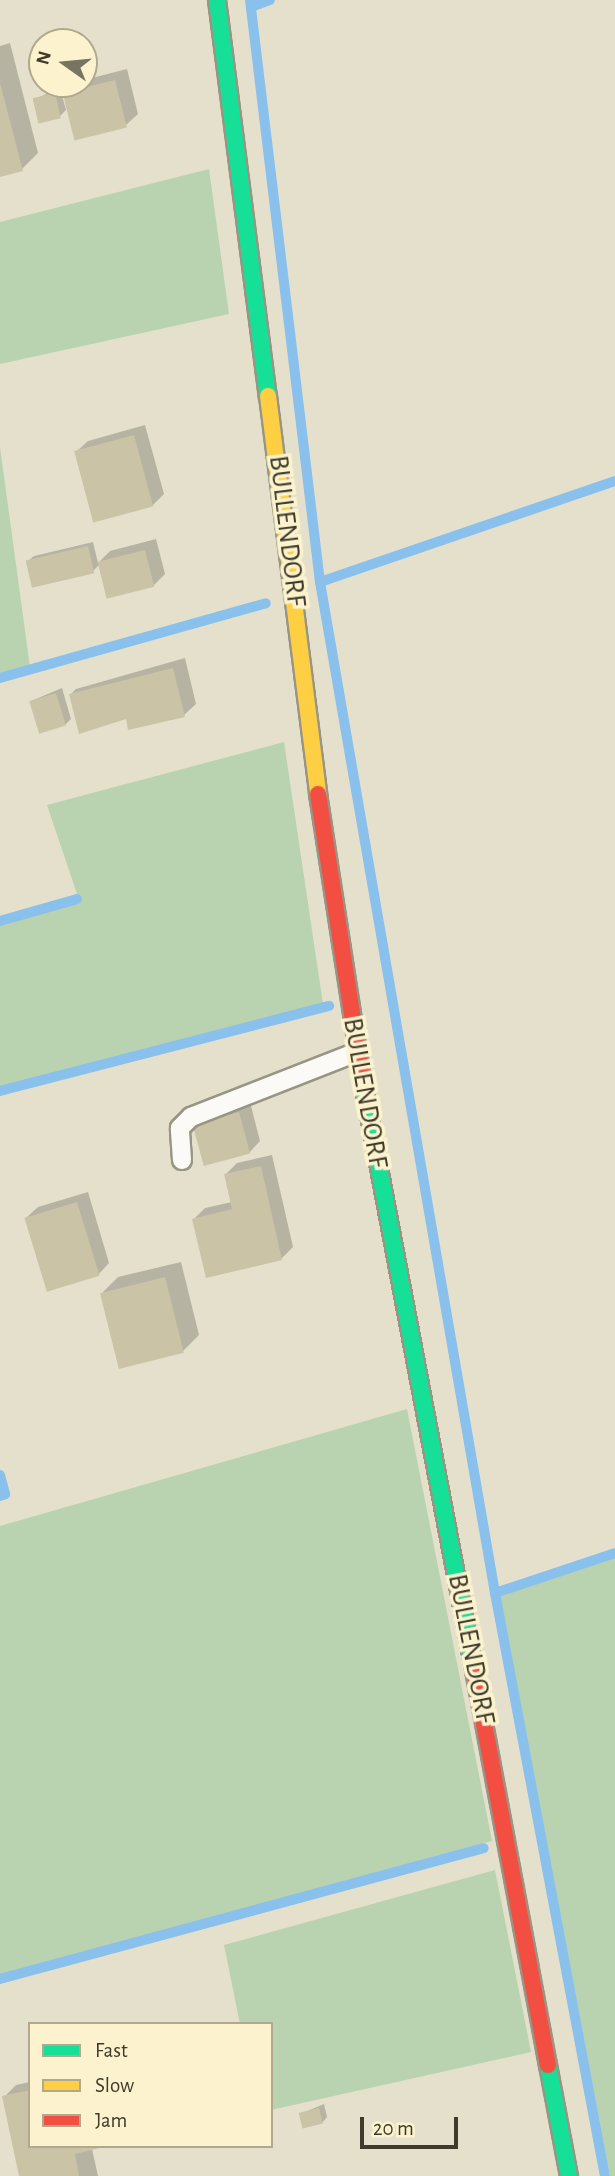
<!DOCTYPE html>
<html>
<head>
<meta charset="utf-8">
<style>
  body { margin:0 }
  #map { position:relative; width:615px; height:2176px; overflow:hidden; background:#e4e0cc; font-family:"Alegreya Sans",sans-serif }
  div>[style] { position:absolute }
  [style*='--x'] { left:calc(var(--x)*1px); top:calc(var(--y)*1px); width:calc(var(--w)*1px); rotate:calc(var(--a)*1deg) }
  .green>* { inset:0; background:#b9d3b0 }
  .shadow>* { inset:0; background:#0003 }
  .stream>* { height:10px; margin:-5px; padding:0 5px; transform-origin:5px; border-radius:5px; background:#89c0ec }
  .building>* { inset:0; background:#cac3a6; transform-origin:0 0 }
  .roads { filter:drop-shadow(2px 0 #989585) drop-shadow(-2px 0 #989585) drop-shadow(0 2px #989585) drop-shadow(0 -2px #989585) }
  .lane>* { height:18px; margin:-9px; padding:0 9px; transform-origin:9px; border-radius:9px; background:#fbfaf7 }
  .fast>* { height:16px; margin:-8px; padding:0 8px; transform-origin:8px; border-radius:8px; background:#16e098 }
  .slow>* { height:16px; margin:-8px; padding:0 8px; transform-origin:8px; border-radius:8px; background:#ffcf43 }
  .jam>* { height:16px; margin:-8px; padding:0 8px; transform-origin:8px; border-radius:8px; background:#f24e42 }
  span { translate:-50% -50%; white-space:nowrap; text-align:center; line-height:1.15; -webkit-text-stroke:7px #fcf3ce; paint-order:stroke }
  .street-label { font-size:28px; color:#3e3a2c }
  .legend { position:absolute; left:28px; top:2022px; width:245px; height:126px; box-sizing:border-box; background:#fcf3ce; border:2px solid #b0a98d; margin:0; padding:9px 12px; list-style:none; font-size:21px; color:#3e3a2c }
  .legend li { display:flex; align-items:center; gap:14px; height:35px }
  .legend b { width:35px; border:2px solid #b0a98d }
  .north { position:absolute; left:28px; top:28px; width:70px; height:70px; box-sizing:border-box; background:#fcf3ce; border:2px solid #b0a98d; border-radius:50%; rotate:285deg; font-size:19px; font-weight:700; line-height:28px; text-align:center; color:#3e3a2c }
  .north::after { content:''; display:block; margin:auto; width:24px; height:32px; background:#787464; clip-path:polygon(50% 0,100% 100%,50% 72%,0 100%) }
  .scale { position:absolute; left:360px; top:2117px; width:98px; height:32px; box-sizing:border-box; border:4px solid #3e3a2c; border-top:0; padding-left:9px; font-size:21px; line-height:24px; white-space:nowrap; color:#3e3a2c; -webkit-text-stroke:5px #fcf3ce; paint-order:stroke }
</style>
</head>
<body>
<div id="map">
  <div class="green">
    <i style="clip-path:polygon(209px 169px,229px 314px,0 364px,0 222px)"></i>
    <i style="clip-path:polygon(0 447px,30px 667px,0 675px)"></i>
    <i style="clip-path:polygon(284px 742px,323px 1004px,0 1088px,0 923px,79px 900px,47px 805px)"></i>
    <i style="clip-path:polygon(407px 1409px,492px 1841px,0 1975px,0 1526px)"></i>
    <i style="clip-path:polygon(615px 1556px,615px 2176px,610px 2176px,499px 1594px)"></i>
    <i style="clip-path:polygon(495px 1870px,531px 2052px,271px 2110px,271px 2024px,240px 2024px,224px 1945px)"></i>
  </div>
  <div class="shadow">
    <i style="clip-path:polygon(10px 43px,38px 153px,22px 169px,0 175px,0 46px)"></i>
    <i style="clip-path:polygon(127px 69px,138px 114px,126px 125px,65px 93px,84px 80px)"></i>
    <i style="clip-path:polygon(60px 88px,66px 110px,60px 116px,35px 99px)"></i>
    <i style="clip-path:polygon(145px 425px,164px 494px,152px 506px,76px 452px,88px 441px)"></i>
    <i style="clip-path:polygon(156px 539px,165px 574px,153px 586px,99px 565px,93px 571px,28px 561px,34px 556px,93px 542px,98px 563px,110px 551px)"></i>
    <i style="clip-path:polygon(185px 658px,196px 704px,184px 715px,127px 717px,80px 732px,71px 694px,76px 689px)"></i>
    <i style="clip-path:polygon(62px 688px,71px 719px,65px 725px,31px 701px)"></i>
    <i style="clip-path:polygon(250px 1102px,260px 1141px,249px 1153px,195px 1124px)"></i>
    <i style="clip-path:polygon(272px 1155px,293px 1247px,281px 1259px,194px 1219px,205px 1208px,232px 1202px,226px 1174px,237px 1163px)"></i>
    <i style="clip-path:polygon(88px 1192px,109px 1263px,98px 1275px,26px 1218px,38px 1207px)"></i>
    <i style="clip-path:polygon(181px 1262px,199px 1335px,183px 1351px,102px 1293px,118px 1277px)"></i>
    <i style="clip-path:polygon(30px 2082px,30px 2146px,92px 2149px,98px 2176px,21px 2176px,4px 2097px,16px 2085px)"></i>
    <i style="clip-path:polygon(324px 2104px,327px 2117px,322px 2123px,300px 2114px)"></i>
  </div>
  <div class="stream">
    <i style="--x:250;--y:0;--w:586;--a:83.14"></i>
    <i style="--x:320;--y:582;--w:1026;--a:80.18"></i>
    <i style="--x:495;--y:1593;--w:593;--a:79.32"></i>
    <i style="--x:251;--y:7;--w:20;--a:-20"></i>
    <i style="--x:320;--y:582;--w:312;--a:-18.9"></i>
    <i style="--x:0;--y:678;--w:276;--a:-15.7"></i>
    <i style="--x:0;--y:921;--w:80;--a:-15.9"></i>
    <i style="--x:0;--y:1091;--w:340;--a:-14.5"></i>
    <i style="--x:0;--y:1475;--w:20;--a:75"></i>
    <i style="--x:5;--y:1494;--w:5;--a:158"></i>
    <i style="--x:495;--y:1593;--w:126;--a:-18.4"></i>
    <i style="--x:0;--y:1979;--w:501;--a:-15.14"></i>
  </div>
  <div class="building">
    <i style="left:115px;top:80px;width:49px;height:54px;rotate:76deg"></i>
    <i style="clip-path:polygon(0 83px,23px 171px,0 177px)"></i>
    <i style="left:55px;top:93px;width:26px;height:23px;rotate:77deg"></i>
    <i style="left:134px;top:435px;width:74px;height:62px;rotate:75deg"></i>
    <i style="left:88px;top:546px;width:28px;height:64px;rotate:77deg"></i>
    <i style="left:145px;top:550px;width:38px;height:49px;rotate:76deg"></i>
    <i style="clip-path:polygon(173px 668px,185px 717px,128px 730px,126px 719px,79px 734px,69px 694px)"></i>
    <i style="left:56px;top:693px;width:34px;height:28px;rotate:73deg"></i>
    <i style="left:239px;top:1112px;width:43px;height:48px;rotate:75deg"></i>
    <i style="clip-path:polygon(261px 1166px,282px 1260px,206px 1278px,192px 1219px,232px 1209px,224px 1174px)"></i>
    <i style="left:77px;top:1202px;width:77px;height:55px;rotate:73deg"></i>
    <i style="left:165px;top:1277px;width:78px;height:67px;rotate:76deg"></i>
    <i style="clip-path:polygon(30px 2090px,30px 2146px,108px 2146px,75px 2154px,79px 2176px,19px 2176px,2px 2096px)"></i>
    <i style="left:319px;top:2108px;width:16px;height:21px;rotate:76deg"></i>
  </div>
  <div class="roads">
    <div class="lane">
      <i style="--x:182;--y:1160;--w:32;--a:-94"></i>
      <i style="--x:180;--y:1128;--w:16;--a:-45"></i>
      <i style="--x:191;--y:1117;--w:178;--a:-21.4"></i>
    </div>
    <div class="fast">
      <i style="--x:217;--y:0;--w:399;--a:82.7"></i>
      <i style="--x:362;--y:1078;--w:603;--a:79.29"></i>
      <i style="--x:548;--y:2065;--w:113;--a:79.3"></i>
    </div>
    <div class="slow">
      <i style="--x:268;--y:396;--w:401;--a:82.8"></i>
    </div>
    <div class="jam">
      <i style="--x:318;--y:794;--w:287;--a:81.2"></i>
      <i style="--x:474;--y:1670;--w:402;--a:79.4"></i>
    </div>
  </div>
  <div class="street-label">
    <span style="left:287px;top:531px;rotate:83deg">BULLENDORF</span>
    <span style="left:365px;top:1093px;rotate:80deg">BULLENDORF</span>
    <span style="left:471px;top:1649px;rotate:79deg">BULLENDORF</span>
  </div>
  <ul class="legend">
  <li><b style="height:9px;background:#16e098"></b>Fast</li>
  <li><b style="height:9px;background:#ffcf43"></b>Slow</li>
  <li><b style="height:9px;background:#f24e42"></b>Jam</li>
  </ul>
  <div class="north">N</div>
  <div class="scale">20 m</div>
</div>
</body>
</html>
